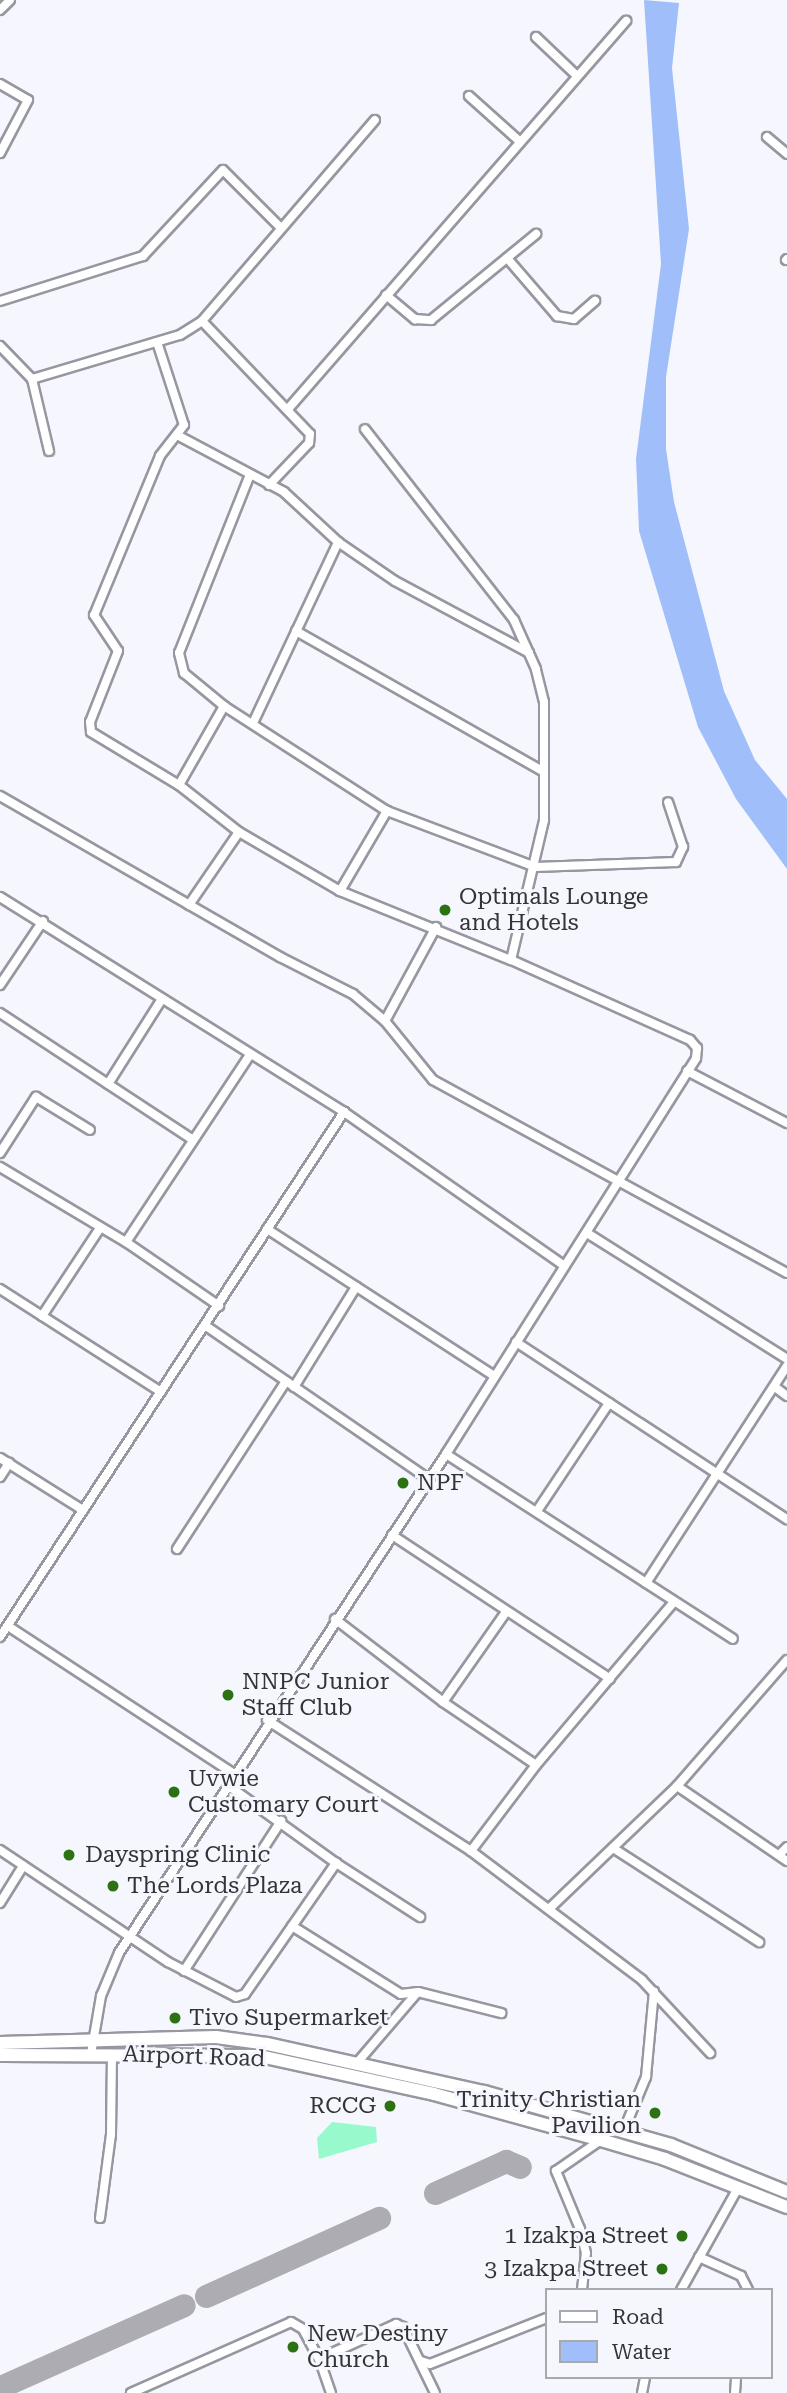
<!DOCTYPE html>
<html>
<head>
<meta charset="utf-8">
<style>
  body { margin:0 }
  #map { position:relative; width:787px; height:2393px; overflow:hidden; background:#f6f7fe; font-family:"Roboto Serif",serif }
  div>[style] { position:absolute }
  [style*='--x'] { left:calc(var(--x)*1px); top:calc(var(--y)*1px); width:calc(var(--w)*1px); rotate:calc(var(--a)*1deg) }
  .green>* { inset:0; background:#98f9cd }
  .water>* { inset:0; background:#a0bffa }
  .taxiway>* { height:23px; margin:-11.5px; padding:0 11.5px; transform-origin:11.5px; border-radius:11.5px; background:#acacb2 }
  .roads { filter:drop-shadow(2px 0 #96979f) drop-shadow(-2px 0 #96979f) drop-shadow(0 2px #96979f) drop-shadow(0 -2px #96979f) }
  .minor>* { height:8px; margin:-4px; padding:0 4px; transform-origin:4px; border-radius:4px; background:#fff }
  .secondary>* { height:12px; margin:-6px; padding:0 6px; transform-origin:6px; border-radius:6px; background:#fff }
  .dots>* { width:19px; height:19px; translate:-50% -50%; box-sizing:border-box; border:4px solid #f6f7fe; border-radius:50% }
  span { translate:-50% -50%; white-space:nowrap; text-align:center; line-height:1.15; -webkit-text-stroke:6px #f6f7fe; paint-order:stroke }
  .poi-label { font-size:23px; color:#343438 }
  .left { translate:0 -50%; text-align:left }
  .right { translate:-100% -50%; text-align:right }
  .street-label { font-size:23px; color:#343438 }
  .legend { position:absolute; left:545px; top:2288px; width:228px; height:91px; box-sizing:border-box; background:#f6f7fe; border:2px solid #a8a9af; margin:0; padding:9px 12px; list-style:none; font-size:21px; color:#343438 }
  .legend li { display:flex; align-items:center; gap:14px; height:35px }
  .legend b { width:35px; border:2px solid #a8a9af }
</style>
</head>
<body>
<div id="map">
  <div class="green">
    <i style="clip-path:polygon(332px 2122px,376px 2127px,377px 2142px,319px 2159px,317px 2138px)"></i>
  </div>
  <div class="water">
    <i style="clip-path:polygon(644px 0,679px 3px,672px 68px,689px 229px,666px 377px,666px 449px,674px 502px,724px 691px,755px 760px,787px 799px,787px 869px,736px 799px,698px 727px,639px 531px,636px 459px,661px 264px)"></i>
  </div>
  <div class="taxiway">
    <i style="--x:435;--y:2193;--w:78;--a:-24.3"></i>
    <i style="--x:506;--y:2161;--w:15;--a:23"></i>
    <i style="--x:206;--y:2296;--w:190;--a:-24.3"></i>
    <i style="--x:0;--y:2387;--w:201;--a:-24"></i>
  </div>
  <div class="roads">
    <div class="minor">
      <i style="--x:0;--y:10;--w:14;--a:-45"></i>
      <i style="--x:536;--y:37;--w:55;--a:43.5"></i>
      <i style="--x:0;--y:84;--w:32;--a:30"></i>
      <i style="--x:28;--y:100;--w:60;--a:117.8"></i>
      <i style="--x:469;--y:96;--w:66;--a:41.9"></i>
      <i style="--x:767;--y:137;--w:26;--a:40"></i>
      <i style="--x:507;--y:258;--w:77;--a:49.2"></i>
      <i style="--x:557;--y:316;--w:17;--a:10"></i>
      <i style="--x:574;--y:319;--w:28;--a:-41"></i>
      <i style="--x:786;--y:260;--w:1;--a:-45"></i>
      <i style="--x:386;--y:295;--w:38;--a:40"></i>
      <i style="--x:415;--y:319;--w:16;--a:4"></i>
      <i style="--x:431;--y:320;--w:136;--a:-39.3"></i>
      <i style="--x:0;--y:301;--w:150;--a:-17.5"></i>
      <i style="--x:143;--y:256;--w:117;--a:-47.1"></i>
      <i style="--x:223;--y:170;--w:82;--a:45"></i>
      <i style="--x:202;--y:321;--w:156;--a:46.3"></i>
      <i style="--x:310;--y:434;--w:9;--a:96"></i>
      <i style="--x:309;--y:443;--w:58;--a:133.6"></i>
      <i style="--x:157;--y:342;--w:87;--a:72"></i>
      <i style="--x:184;--y:425;--w:39;--a:128"></i>
      <i style="--x:160;--y:456;--w:172;--a:112.5"></i>
      <i style="--x:94;--y:615;--w:43;--a:56.3"></i>
      <i style="--x:118;--y:651;--w:76;--a:111.5"></i>
      <i style="--x:90;--y:722;--w:10;--a:84"></i>
      <i style="--x:91;--y:732;--w:103;--a:31.1"></i>
      <i style="--x:179;--y:785;--w:76;--a:38.1"></i>
      <i style="--x:239;--y:832;--w:117;--a:30.3"></i>
      <i style="--x:340;--y:891;--w:184;--a:22"></i>
      <i style="--x:0;--y:346;--w:46;--a:45.9"></i>
      <i style="--x:32;--y:379;--w:154;--a:-16.6"></i>
      <i style="--x:180;--y:335;--w:26;--a:-32"></i>
      <i style="--x:202;--y:321;--w:265;--a:-49.3"></i>
      <i style="--x:32;--y:379;--w:74;--a:76.7"></i>
      <i style="--x:288;--y:409;--w:515;--a:-48.94"></i>
      <i style="--x:177;--y:435;--w:121;--a:28"></i>
      <i style="--x:284;--y:492;--w:74;--a:42.8"></i>
      <i style="--x:338;--y:542;--w:69;--a:34.4"></i>
      <i style="--x:395;--y:581;--w:152;--a:28.2"></i>
      <i style="--x:249;--y:477;--w:189;--a:111.7"></i>
      <i style="--x:179;--y:653;--w:21;--a:76"></i>
      <i style="--x:184;--y:673;--w:52;--a:39.5"></i>
      <i style="--x:224;--y:706;--w:194;--a:32.8"></i>
      <i style="--x:387;--y:811;--w:158;--a:20.7"></i>
      <i style="--x:535;--y:867;--w:141;--a:-2"></i>
      <i style="--x:676;--y:862;--w:17;--a:-65"></i>
      <i style="--x:683;--y:847;--w:47;--a:-108.4"></i>
      <i style="--x:296;--y:631;--w:283;--a:29.6"></i>
      <i style="--x:253;--y:723;--w:200;--a:-64.8"></i>
      <i style="--x:179;--y:785;--w:91;--a:-60.3"></i>
      <i style="--x:0;--y:796;--w:323;--a:29.9"></i>
      <i style="--x:280;--y:957;--w:82;--a:26.9"></i>
      <i style="--x:353;--y:994;--w:42;--a:40.2"></i>
      <i style="--x:385;--y:1021;--w:76;--a:50.9"></i>
      <i style="--x:433;--y:1080;--w:403;--a:28.6"></i>
      <i style="--x:340;--y:891;--w:93;--a:-59.6"></i>
      <i style="--x:0;--y:897;--w:406;--a:32"></i>
      <i style="--x:344;--y:1112;--w:269;--a:34.9"></i>
      <i style="--x:189;--y:905;--w:88;--a:-55.6"></i>
      <i style="--x:0;--y:985;--w:77;--a:-56.1"></i>
      <i style="--x:0;--y:1013;--w:231;--a:33.3"></i>
      <i style="--x:385;--y:1021;--w:107;--a:-61.5"></i>
      <i style="--x:687;--y:1071;--w:113;--a:27.5"></i>
      <i style="--x:108;--y:1084;--w:101;--a:-57.6"></i>
      <i style="--x:0;--y:1153;--w:67;--a:-57.3"></i>
      <i style="--x:36;--y:1097;--w:63;--a:31.4"></i>
      <i style="--x:0;--y:1167;--w:147;--a:30.8"></i>
      <i style="--x:126;--y:1242;--w:113;--a:34.5"></i>
      <i style="--x:267;--y:1229;--w:270;--a:32.9"></i>
      <i style="--x:587;--y:1233;--w:236;--a:32.2"></i>
      <i style="--x:126;--y:1242;--w:224;--a:-56.5"></i>
      <i style="--x:0;--y:1289;--w:191;--a:32.6"></i>
      <i style="--x:42;--y:1316;--w:105;--a:-56.6"></i>
      <i style="--x:206;--y:1326;--w:270;--a:34.5"></i>
      <i style="--x:516;--y:1342;--w:324;--a:33.2"></i>
      <i style="--x:294;--y:1387;--w:118;--a:-58.2"></i>
      <i style="--x:775;--y:1387;--w:15;--a:37"></i>
      <i style="--x:446;--y:1454;--w:341;--a:32.8"></i>
      <i style="--x:0;--y:1458;--w:98;--a:32.1"></i>
      <i style="--x:0;--y:1477;--w:17;--a:-57"></i>
      <i style="--x:537;--y:1511;--w:130;--a:-56.3"></i>
      <i style="--x:392;--y:1535;--w:261;--a:33.4"></i>
      <i style="--x:177;--y:1549;--w:200;--a:-57"></i>
      <i style="--x:646;--y:1583;--w:259;--a:-57"></i>
      <i style="--x:673;--y:1603;--w:212;--a:130.2"></i>
      <i style="--x:536;--y:1765;--w:108;--a:127.1"></i>
      <i style="--x:471;--y:1851;--w:214;--a:37"></i>
      <i style="--x:642;--y:1980;--w:100;--a:47"></i>
      <i style="--x:335;--y:1619;--w:136;--a:37.5"></i>
      <i style="--x:443;--y:1702;--w:112;--a:34.1"></i>
      <i style="--x:8;--y:1626;--w:272;--a:33.2"></i>
      <i style="--x:0;--y:1637;--w:628;--a:-56.77"></i>
      <i style="--x:443;--y:1702;--w:110;--a:-55"></i>
      <i style="--x:267;--y:1720;--w:242;--a:32.7"></i>
      <i style="--x:677;--y:1786;--w:133;--a:34.3"></i>
      <i style="--x:613;--y:1848;--w:174;--a:32.8"></i>
      <i style="--x:0;--y:1850;--w:202;--a:33.7"></i>
      <i style="--x:168;--y:1962;--w:76;--a:27.2"></i>
      <i style="--x:236;--y:1997;--w:9;--a:-18"></i>
      <i style="--x:245;--y:1994;--w:160;--a:-55.2"></i>
      <i style="--x:336;--y:1863;--w:132;--a:-144.3"></i>
      <i style="--x:779;--y:1855;--w:11;--a:-45"></i>
      <i style="--x:336;--y:1863;--w:100;--a:32.7"></i>
      <i style="--x:0;--y:1903;--w:44;--a:-58.1"></i>
      <i style="--x:551;--y:1907;--w:175;--a:-43.8"></i>
      <i style="--x:677;--y:1786;--w:167;--a:-48.9"></i>
      <i style="--x:292;--y:1926;--w:128;--a:32"></i>
      <i style="--x:401;--y:1994;--w:17;--a:-7"></i>
      <i style="--x:418;--y:1992;--w:86;--a:14.2"></i>
      <i style="--x:184;--y:1971;--w:179;--a:-57.1"></i>
      <i style="--x:91;--y:2054;--w:59;--a:-80.2"></i>
      <i style="--x:101;--y:1996;--w:47;--a:-67.3"></i>
      <i style="--x:119;--y:1953;--w:597;--a:-56.76"></i>
      <i style="--x:446;--y:1454;--w:468;--a:-57.7"></i>
      <i style="--x:696;--y:1058;--w:10;--a:-84"></i>
      <i style="--x:697;--y:1048;--w:11;--a:-131"></i>
      <i style="--x:690;--y:1040;--w:196;--a:-155.9"></i>
      <i style="--x:511;--y:960;--w:144;--a:-76.7"></i>
      <i style="--x:544;--y:820;--w:118;--a:-90"></i>
      <i style="--x:544;--y:702;--w:34;--a:-104"></i>
      <i style="--x:536;--y:669;--w:54;--a:-114.2"></i>
      <i style="--x:514;--y:620;--w:242;--a:-128"></i>
      <i style="--x:356;--y:2064;--w:92;--a:-49.4"></i>
      <i style="--x:623;--y:2132;--w:60;--a:-67.3"></i>
      <i style="--x:646;--y:2077;--w:86;--a:-84.7"></i>
      <i style="--x:100;--y:2218;--w:84;--a:-82.5"></i>
      <i style="--x:111;--y:2135;--w:81;--a:-89.3"></i>
      <i style="--x:699;--y:2257;--w:46;--a:24.3"></i>
      <i style="--x:741;--y:2276;--w:16;--a:63"></i>
      <i style="--x:582;--y:2290;--w:37;--a:-84"></i>
      <i style="--x:586;--y:2253;--w:25;--a:-104"></i>
      <i style="--x:580;--y:2229;--w:63;--a:-112.5"></i>
      <i style="--x:556;--y:2171;--w:55;--a:-34.6"></i>
      <i style="--x:681;--y:2290;--w:117;--a:-60.8"></i>
      <i style="--x:421;--y:2361;--w:9;--a:18"></i>
      <i style="--x:430;--y:2364;--w:126;--a:-21.5"></i>
      <i style="--x:131;--y:2393;--w:175;--a:-23.9"></i>
      <i style="--x:291;--y:2322;--w:14;--a:30"></i>
      <i style="--x:303;--y:2329;--w:34;--a:62"></i>
      <i style="--x:331;--y:2393;--w:36;--a:-109"></i>
      <i style="--x:319;--y:2359;--w:85;--a:-24.4"></i>
      <i style="--x:396;--y:2324;--w:8;--a:23"></i>
      <i style="--x:403;--y:2327;--w:73;--a:64.1"></i>
      <i style="--x:642;--y:2393;--w:16;--a:-79"></i>
      <i style="--x:735;--y:2393;--w:16;--a:-86"></i>
    </div>
    <div class="secondary">
      <i style="--x:0;--y:2043;--w:216;--a:-1.6"></i>
      <i style="--x:216;--y:2037;--w:51;--a:7.8"></i>
      <i style="--x:267;--y:2044;--w:222;--a:12.5"></i>
      <i style="--x:484;--y:2092;--w:194;--a:15.8"></i>
      <i style="--x:671;--y:2145;--w:125;--a:22.1"></i>
      <i style="--x:0;--y:2055;--w:260;--a:0.2"></i>
      <i style="--x:260;--y:2056;--w:178;--a:12.3"></i>
      <i style="--x:434;--y:2094;--w:173;--a:15.4"></i>
      <i style="--x:601;--y:2140;--w:67;--a:16.5"></i>
      <i style="--x:665;--y:2159;--w:131;--a:21.5"></i>
    </div>
  </div>
  <div class="dots">
    <i style="left:445px;top:910px;background:#2c7212"></i>
    <i style="left:403px;top:1483px;background:#2c7212"></i>
    <i style="left:228px;top:1695px;background:#2c7212"></i>
    <i style="left:174px;top:1792px;background:#2c7212"></i>
    <i style="left:69px;top:1855px;background:#2c7212"></i>
    <i style="left:113px;top:1886px;background:#2c7212"></i>
    <i style="left:175px;top:2018px;background:#2c7212"></i>
    <i style="left:390px;top:2106px;background:#2c7212"></i>
    <i style="left:655px;top:2113px;background:#2c7212"></i>
    <i style="left:682px;top:2236px;background:#2c7212"></i>
    <i style="left:662px;top:2269px;background:#2c7212"></i>
    <i style="left:293px;top:2347px;background:#2c7212"></i>
  </div>
  <div class="poi-label">
    <span class="left" style="left:459px;top:910px">Optimals Lounge<br>and Hotels</span>
    <span class="left" style="left:417px;top:1483px">NPF</span>
    <span class="left" style="left:242px;top:1695px">NNPC Junior<br>Staff Club</span>
    <span class="left" style="left:188px;top:1792px">Uvwie<br>Customary Court</span>
    <span class="left" style="left:85px;top:1855px">Dayspring Clinic</span>
    <span class="left" style="left:127px;top:1886px">The Lords Plaza</span>
    <span class="left" style="left:189px;top:2018px">Tivo Supermarket</span>
    <span class="right" style="left:641px;top:2113px">Trinity Christian<br>Pavilion</span>
    <span class="right" style="left:376px;top:2106px">RCCG</span>
    <span class="right" style="left:668px;top:2236px">1 Izakpa Street</span>
    <span class="right" style="left:648px;top:2269px">3 Izakpa Street</span>
    <span class="left" style="left:307px;top:2347px">New Destiny<br>Church</span>
  </div>
  <div class="street-label">
    <span style="left:194px;top:2057px;rotate:2deg">Airport Road</span>
  </div>
  <ul class="legend">
  <li><b style="height:9px;background:#fff"></b>Road</li>
  <li><b style="height:19px;background:#a0bffa"></b>Water</li>
  </ul>
</div>
</body>
</html>
